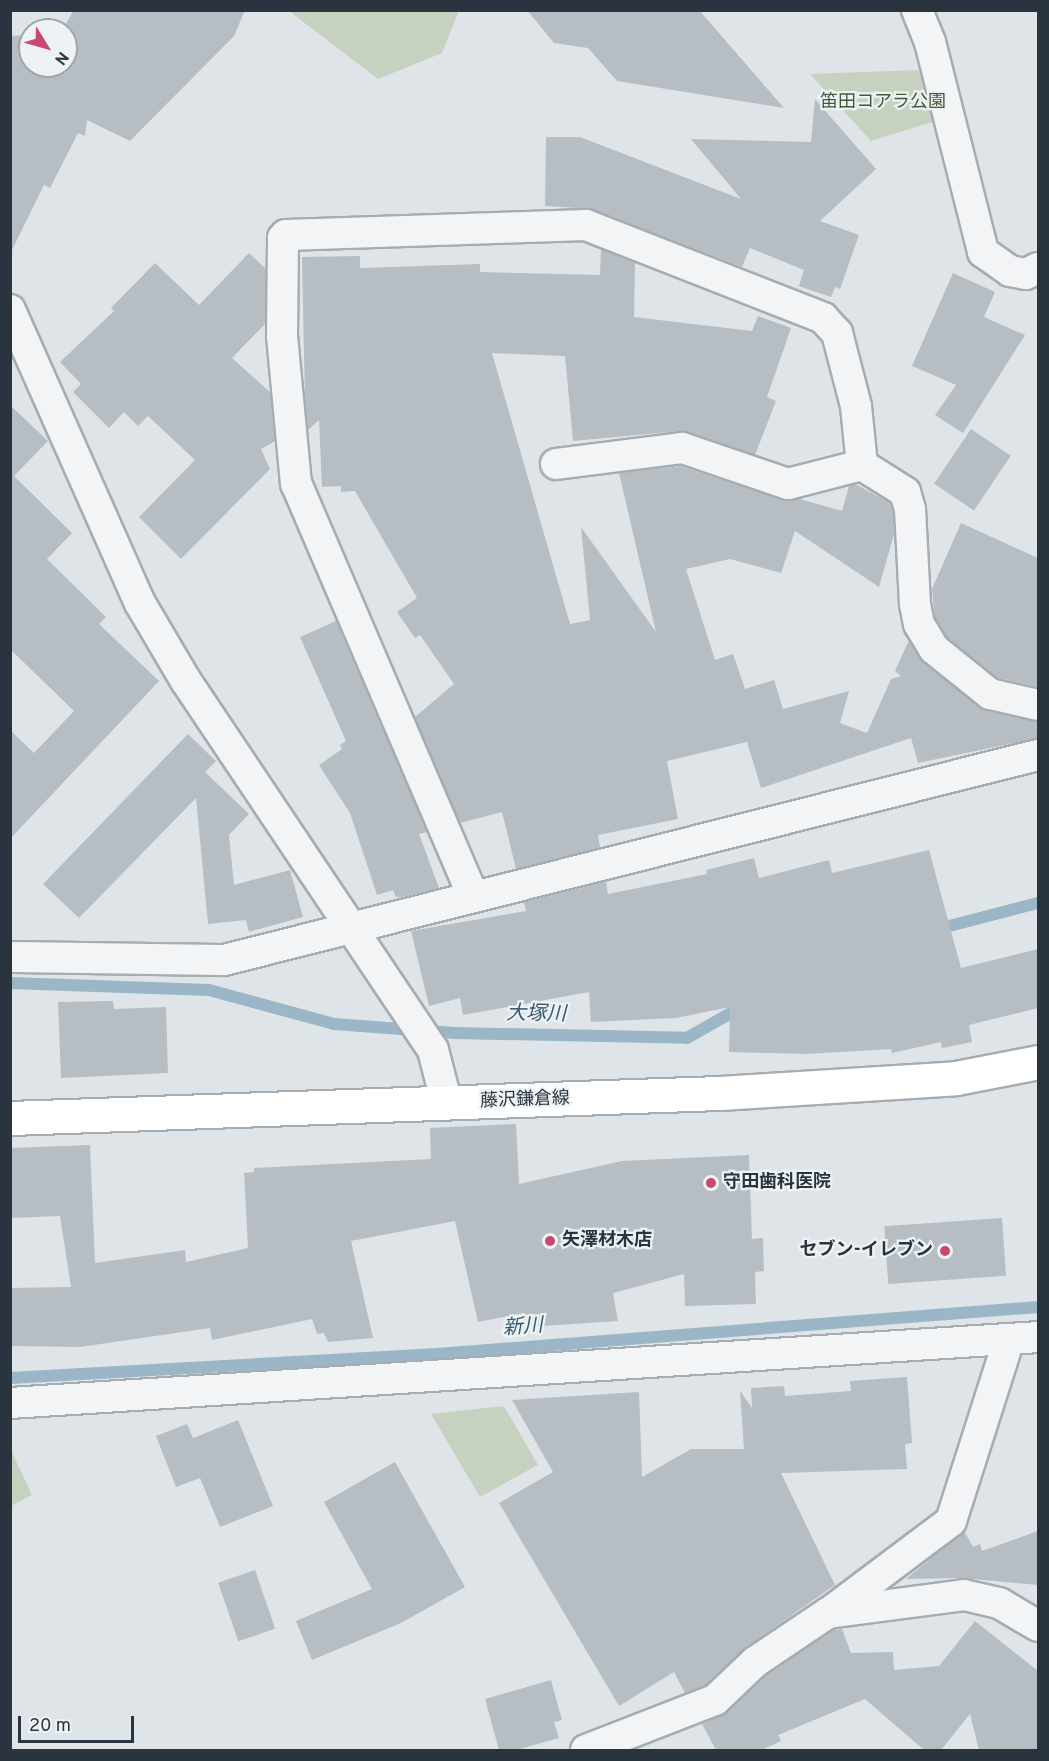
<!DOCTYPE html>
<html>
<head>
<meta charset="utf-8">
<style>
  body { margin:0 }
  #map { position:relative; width:1049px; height:1761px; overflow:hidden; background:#dfe4e8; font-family:Overpass,"Noto Sans JP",sans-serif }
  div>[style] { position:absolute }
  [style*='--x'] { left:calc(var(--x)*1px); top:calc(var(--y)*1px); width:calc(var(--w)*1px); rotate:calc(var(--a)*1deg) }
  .green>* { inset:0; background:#c7d1c0 }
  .stream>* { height:12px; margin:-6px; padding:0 6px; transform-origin:6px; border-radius:6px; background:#9bb6c7 }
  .building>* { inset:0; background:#b6bec4; transform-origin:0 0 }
  .roads { filter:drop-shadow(2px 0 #a5acb2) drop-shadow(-2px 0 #a5acb2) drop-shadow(0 2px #a5acb2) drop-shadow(0 -2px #a5acb2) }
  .street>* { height:30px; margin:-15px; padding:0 15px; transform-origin:15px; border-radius:15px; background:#f2f4f6 }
  .primary>* { height:33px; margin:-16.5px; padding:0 16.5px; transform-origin:16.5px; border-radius:16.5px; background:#fff }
  .dots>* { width:16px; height:16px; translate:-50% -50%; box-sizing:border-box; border:3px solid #eef2f5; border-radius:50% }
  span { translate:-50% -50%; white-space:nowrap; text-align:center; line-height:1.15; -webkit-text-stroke:4.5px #eef2f5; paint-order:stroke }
  .park-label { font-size:18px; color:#425a36 }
  .street-label { font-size:18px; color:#29343e }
  .poi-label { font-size:18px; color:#29343e; font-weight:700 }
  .left { translate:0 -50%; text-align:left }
  .right { translate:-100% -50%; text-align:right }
  .water-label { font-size:20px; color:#345871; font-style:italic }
  .frame { position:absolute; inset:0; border:12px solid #29343e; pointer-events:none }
  .north { position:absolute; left:18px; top:18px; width:60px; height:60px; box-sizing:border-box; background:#eef2f5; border:2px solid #9fa6ac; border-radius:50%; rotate:127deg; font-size:16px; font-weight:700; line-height:24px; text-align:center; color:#29343e }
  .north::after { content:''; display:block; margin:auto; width:21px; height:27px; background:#c9486d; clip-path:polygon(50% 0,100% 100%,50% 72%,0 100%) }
  .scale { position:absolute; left:18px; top:1716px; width:116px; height:27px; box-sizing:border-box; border:3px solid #29343e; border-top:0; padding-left:8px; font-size:18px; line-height:21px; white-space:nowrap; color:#29343e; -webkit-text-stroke:4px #eef2f5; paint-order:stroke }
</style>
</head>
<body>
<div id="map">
  <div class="green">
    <i style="clip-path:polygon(289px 11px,459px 11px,442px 53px,378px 79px)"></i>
    <i style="clip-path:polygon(918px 70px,929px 87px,935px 121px,871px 141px,810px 74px)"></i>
    <i style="clip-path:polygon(504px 1406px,538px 1465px,480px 1497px,431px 1414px)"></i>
    <i style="clip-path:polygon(10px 1448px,32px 1495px,11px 1506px,10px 1506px)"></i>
  </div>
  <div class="stream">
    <i style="--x:934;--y:930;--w:107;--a:-14.6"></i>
    <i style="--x:10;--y:983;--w:199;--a:2"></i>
    <i style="--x:209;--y:990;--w:130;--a:15.2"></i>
    <i style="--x:334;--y:1024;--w:121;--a:4.3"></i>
    <i style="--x:455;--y:1033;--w:232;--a:1.2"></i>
    <i style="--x:687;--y:1038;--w:64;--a:-29.7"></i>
    <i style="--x:10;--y:1378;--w:428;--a:-3.2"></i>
    <i style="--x:437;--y:1354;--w:603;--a:-4.47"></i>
  </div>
  <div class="building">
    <i style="clip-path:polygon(74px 10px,245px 10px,234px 36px,130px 141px,87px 120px,85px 136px,78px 133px,50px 188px,44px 185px,10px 254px,10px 36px,30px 35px,30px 66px,66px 66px,66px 30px,62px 30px)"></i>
    <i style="clip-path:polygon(527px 10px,699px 10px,784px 108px,617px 81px,588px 48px,554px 43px)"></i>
    <i style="clip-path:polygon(815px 99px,876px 169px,820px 221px,859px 235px,840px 289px,835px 287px,831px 297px,799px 286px,804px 270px,750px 248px,742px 267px,592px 209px,545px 206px,546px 137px,580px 137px,741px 199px,691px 139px,811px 142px)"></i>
    <i style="clip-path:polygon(601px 249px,635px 263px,634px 317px,752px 331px,758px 316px,791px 328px,767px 397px,776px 401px,755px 455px,680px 431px,573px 441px,565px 356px,492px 353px,570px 624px,590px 620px,581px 527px,656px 632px,619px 473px,680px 466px,782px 500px,800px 499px,842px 511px,849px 486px,855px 484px,890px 503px,893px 512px,894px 534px,879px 587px,795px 531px,781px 573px,730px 559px,686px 569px,715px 660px,733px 654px,745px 689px,774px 680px,783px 709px,849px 691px,840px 723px,867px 733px,891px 679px,901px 676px,895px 671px,909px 640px,923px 662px,980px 708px,1038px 722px,1038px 738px,918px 763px,911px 738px,761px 788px,747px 742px,667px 761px,678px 819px,598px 835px,600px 848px,516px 869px,502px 812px,460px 823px,415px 717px,454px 684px,420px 635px,415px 638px,397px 612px,417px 598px,355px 491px,341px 492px,341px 486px,322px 487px,319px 420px,308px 430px,305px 401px,302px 257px,360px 256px,360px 268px,480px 264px,480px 272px,600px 275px)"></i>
    <i style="clip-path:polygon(249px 253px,265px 268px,265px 324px,232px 358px,270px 392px,275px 441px,261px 449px,270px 469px,181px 559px,139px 517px,195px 460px,148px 416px,138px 426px,124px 412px,109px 428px,73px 392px,81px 384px,60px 362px,114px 311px,111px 308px,155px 263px,199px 305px)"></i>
    <i style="clip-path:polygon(953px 273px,995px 292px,984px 317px,1025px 335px,963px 433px,935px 415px,956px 385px,912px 366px)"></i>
    <i style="clip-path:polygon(10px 405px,48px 441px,14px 476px,72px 533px,47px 559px,106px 617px,99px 624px,159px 681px,10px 839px,10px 730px,34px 753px,74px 711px,10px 649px)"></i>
    <i style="left:971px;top:429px;width:48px;height:66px;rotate:34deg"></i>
    <i style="clip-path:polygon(961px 523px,1038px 558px,1038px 687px,998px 678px,947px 637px,935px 618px,932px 589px)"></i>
    <i style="clip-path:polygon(336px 621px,427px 832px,419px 834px,439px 888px,402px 897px,396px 897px,393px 890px,377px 895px,350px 813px,319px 765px,342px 749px,340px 745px,346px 741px,300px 637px)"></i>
    <i style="clip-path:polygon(188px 734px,216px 761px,205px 772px,249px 814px,229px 835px,234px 885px,290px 870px,303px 917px,249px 932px,246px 920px,208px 924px,196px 798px,79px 918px,43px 884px)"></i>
    <i style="clip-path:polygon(929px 850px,961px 968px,1038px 949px,1038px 1008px,969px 1025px,972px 1042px,942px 1048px,941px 1042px,892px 1053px,891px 1049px,807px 1054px,729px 1052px,730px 1007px,676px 1018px,591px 1022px,589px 992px,463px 1015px,460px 998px,429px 1006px,411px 931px,526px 911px,524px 902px,606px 882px,608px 894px,707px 874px,706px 870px,754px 858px,759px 878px,829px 860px,832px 873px)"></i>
    <i style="clip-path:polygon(113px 1001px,114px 1009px,166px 1007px,168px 1073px,61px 1078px,58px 1002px)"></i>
    <i style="clip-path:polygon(516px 1124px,519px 1184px,622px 1161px,749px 1155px,752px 1239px,763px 1238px,764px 1271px,755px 1272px,756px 1304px,685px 1306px,684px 1274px,613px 1293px,618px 1321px,528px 1327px,524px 1313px,478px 1322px,455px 1221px,351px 1241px,373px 1338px,328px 1342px,324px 1333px,317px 1334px,312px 1319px,212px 1340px,210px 1328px,80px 1347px,10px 1346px,10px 1288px,71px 1287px,60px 1216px,10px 1218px,10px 1148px,90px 1145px,95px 1263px,185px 1250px,186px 1262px,248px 1248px,244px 1173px,254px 1172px,254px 1168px,431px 1159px,430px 1128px)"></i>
    <i style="left:1002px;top:1218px;width:58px;height:118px;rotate:86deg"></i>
    <i style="clip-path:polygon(907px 1377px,912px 1443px,905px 1444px,907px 1469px,781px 1473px,835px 1585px,745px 1648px,706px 1685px,685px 1693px,674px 1672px,619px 1706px,499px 1503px,553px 1472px,512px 1400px,639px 1392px,642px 1477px,691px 1449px,744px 1449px,740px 1391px,752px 1408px,751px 1388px,784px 1386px,785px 1396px,851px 1391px,850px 1381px)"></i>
    <i style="clip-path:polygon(238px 1420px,273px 1506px,220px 1527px,200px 1478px,176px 1487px,156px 1436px,187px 1424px,193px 1438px)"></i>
    <i style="clip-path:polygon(395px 1462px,465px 1587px,401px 1623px,312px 1660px,296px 1621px,372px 1589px,324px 1502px)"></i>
    <i style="clip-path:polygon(964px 1531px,973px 1547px,980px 1544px,982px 1551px,1038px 1531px,1038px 1585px,962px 1578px,906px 1579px)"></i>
    <i style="left:255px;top:1570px;width:62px;height:39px;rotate:71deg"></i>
    <i style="clip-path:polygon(975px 1621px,1038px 1671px,1038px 1750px,979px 1750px,970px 1714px,941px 1750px,924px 1750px,865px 1699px,778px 1735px,781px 1741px,762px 1750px,716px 1750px,702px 1724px,727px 1713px,766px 1676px,834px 1630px,842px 1629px,851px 1653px,893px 1652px,894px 1670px,939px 1666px)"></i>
    <i style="clip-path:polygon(551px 1680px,562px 1720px,554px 1722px,559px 1738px,516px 1750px,499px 1750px,485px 1699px)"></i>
  </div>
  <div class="roads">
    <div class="street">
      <i style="--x:917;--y:10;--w:35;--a:68"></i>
      <i style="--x:930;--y:42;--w:217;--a:75.8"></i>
      <i style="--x:983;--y:252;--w:33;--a:35"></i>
      <i style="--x:1010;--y:271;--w:16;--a:11"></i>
      <i style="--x:1026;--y:274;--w:13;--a:-27"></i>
      <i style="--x:10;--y:310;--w:321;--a:66.1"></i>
      <i style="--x:140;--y:603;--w:91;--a:59.5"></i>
      <i style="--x:186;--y:681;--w:444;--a:56.2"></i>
      <i style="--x:433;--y:1050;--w:56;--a:75.5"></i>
      <i style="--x:862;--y:465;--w:51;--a:32.1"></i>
      <i style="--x:905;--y:492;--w:18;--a:74"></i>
      <i style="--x:910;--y:509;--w:95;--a:87"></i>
      <i style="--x:915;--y:604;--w:20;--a:79"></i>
      <i style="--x:919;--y:624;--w:29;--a:59"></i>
      <i style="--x:934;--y:649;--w:72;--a:38.8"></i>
      <i style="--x:990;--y:694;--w:49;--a:12.9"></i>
      <i style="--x:473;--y:896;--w:448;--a:-113.2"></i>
      <i style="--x:296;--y:484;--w:149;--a:-95.4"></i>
      <i style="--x:282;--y:336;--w:98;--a:-89.4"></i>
      <i style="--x:283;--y:238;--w:4;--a:-45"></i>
      <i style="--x:286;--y:235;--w:300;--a:-1.9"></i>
      <i style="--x:586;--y:225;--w:255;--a:21.4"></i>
      <i style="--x:823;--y:318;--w:21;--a:47"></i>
      <i style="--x:837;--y:333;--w:75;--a:75.4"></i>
      <i style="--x:856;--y:406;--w:59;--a:84.2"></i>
      <i style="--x:862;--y:465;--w:76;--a:165.6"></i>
      <i style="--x:788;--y:484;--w:112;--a:-161.2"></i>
      <i style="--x:682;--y:448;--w:127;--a:172.8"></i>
      <i style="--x:10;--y:957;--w:214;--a:0.8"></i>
      <i style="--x:224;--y:960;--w:839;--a:-14.14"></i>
      <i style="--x:10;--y:1403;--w:1030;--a:-3.67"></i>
      <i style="--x:830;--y:1612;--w:151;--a:-36.9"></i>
      <i style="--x:951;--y:1521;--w:191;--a:-72.3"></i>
      <i style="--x:586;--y:1750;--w:138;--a:-21.2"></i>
      <i style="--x:715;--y:1700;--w:55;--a:-43.5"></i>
      <i style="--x:755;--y:1662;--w:88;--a:-33.9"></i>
      <i style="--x:828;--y:1613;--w:137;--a:-7.5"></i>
      <i style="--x:964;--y:1595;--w:36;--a:13"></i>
      <i style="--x:999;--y:1603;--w:45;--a:30.5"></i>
    </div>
    <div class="primary">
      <i style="--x:10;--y:1118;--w:710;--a:-2.02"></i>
      <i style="--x:720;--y:1093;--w:236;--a:-3.6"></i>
      <i style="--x:956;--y:1078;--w:84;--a:-11"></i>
    </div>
  </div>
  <div class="dots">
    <i style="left:711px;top:1183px;background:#c9486d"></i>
    <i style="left:550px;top:1241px;background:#c9486d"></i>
    <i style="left:945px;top:1251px;background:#c9486d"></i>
  </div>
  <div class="park-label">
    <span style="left:883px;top:103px">笛田コアラ公園</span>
  </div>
  <div class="street-label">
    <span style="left:525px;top:1101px;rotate:-2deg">藤沢鎌倉線</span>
  </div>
  <div class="poi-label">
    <span class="left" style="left:723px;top:1183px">守田歯科医院</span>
    <span class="left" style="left:562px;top:1241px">矢澤材木店</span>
    <span class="right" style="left:933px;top:1251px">セブン-イレブン</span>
  </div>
  <div class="water-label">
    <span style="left:536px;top:1015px;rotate:1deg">大塚川</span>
    <span style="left:523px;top:1328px;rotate:-4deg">新川</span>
  </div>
  <div class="frame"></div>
  <div class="north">N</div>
  <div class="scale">20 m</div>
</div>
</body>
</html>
